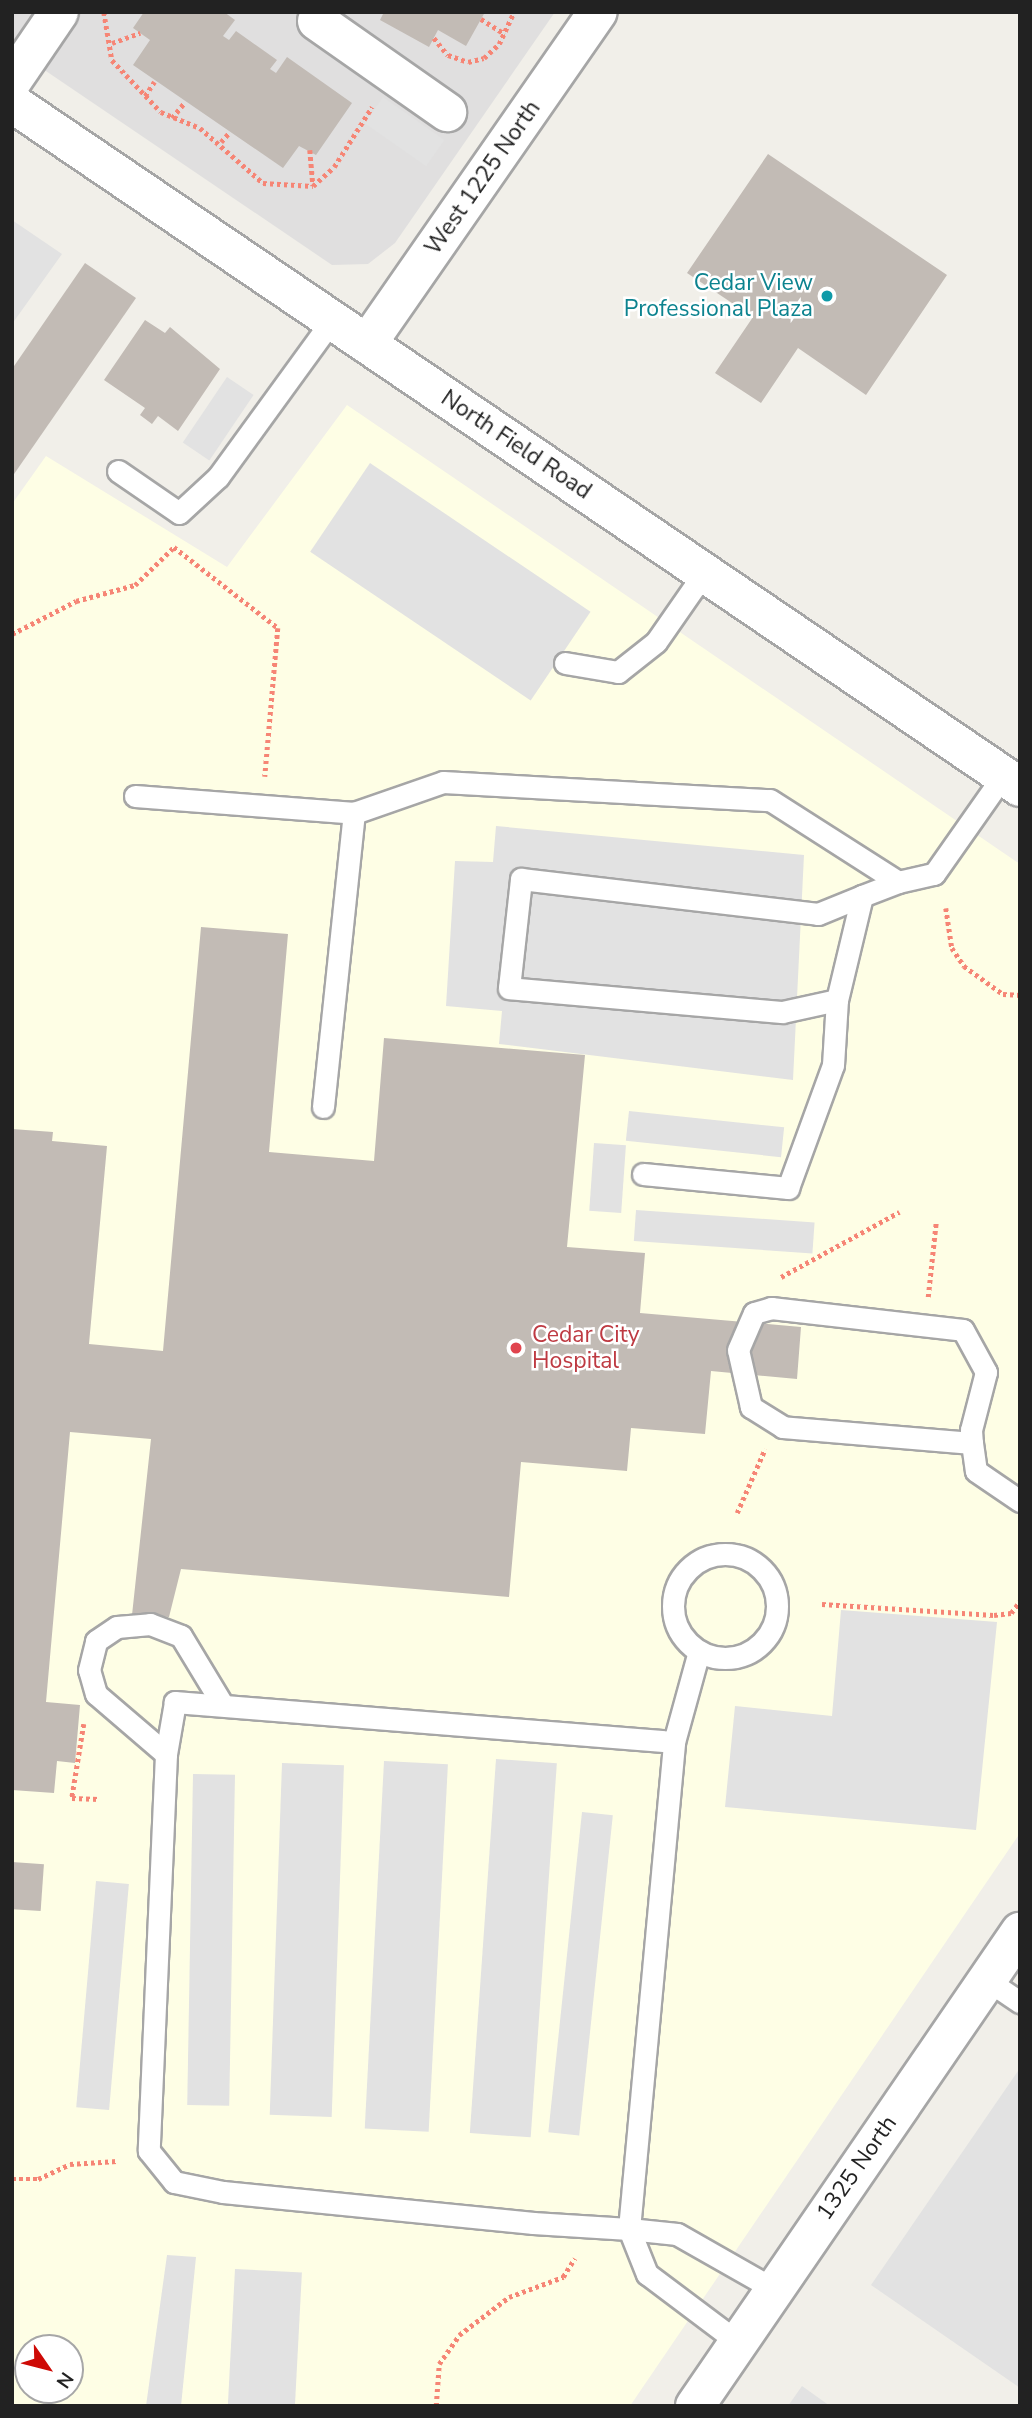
<!DOCTYPE html>
<html>
<head>
<meta charset="utf-8">
<style>
  body { margin:0 }
  #map { position:relative; width:1032px; height:2418px; overflow:hidden; background:#f1efe9; font-family:"Nunito Sans",sans-serif }
  div>[style] { position:absolute }
  [style*='--x'] { left:calc(var(--x)*1px); top:calc(var(--y)*1px); width:calc(var(--w)*1px); rotate:calc(var(--a)*1deg) }
  .residential>* { inset:0; background:#e0dfdf }
  .education>* { inset:0; background:#fefee5 }
  .parking>* { inset:0; background:#e2e2e2; transform-origin:0 0 }
  .building>* { inset:0; background:#c2bbb5; transform-origin:0 0 }
  .path>* { height:4.5px; margin-top:-2.25px; transform-origin:0; background:repeating-linear-gradient(90deg,#f68575 0 3.5px,transparent 0 7px) }
  .roads { filter:drop-shadow(2px 0 #a6a6a6) drop-shadow(-2px 0 #a6a6a6) drop-shadow(0 2px #a6a6a6) drop-shadow(0 -2px #a6a6a6) }
  .service>* { height:21px; margin:-10.5px; padding:0 10.5px; transform-origin:10.5px; border-radius:10.5px; background:#fff }
  .service>.ring { margin:-10.5px; padding:0; box-sizing:content-box; background:none; border:21px solid #fff; border-radius:50% }
  .minor>* { height:38px; margin:-19px; padding:0 19px; transform-origin:19px; border-radius:19px; background:#fff }
  .tertiary>* { height:38px; margin:-19px; padding:0 19px; transform-origin:19px; border-radius:19px; background:#fff }
  .dots>* { width:19px; height:19px; translate:-50% -50%; box-sizing:border-box; border:4px solid #fff; border-radius:50% }
  span { translate:-50% -50%; white-space:nowrap; text-align:center; line-height:1.15; -webkit-text-stroke:5px #fff; paint-order:stroke }
  .street-label { font-size:23px; color:#222 }
  .culture-label { font-size:23px; color:#0d838f }
  .right { translate:-100% -50%; text-align:right }
  .health-label { font-size:23px; color:#be3a42 }
  .left { translate:0 -50%; text-align:left }
  .frame { position:absolute; inset:0; border:14px solid #222; pointer-events:none }
  .north { position:absolute; left:14px; top:2334px; width:70px; height:70px; box-sizing:border-box; background:#fff; border:2px solid #a7a7a7; border-radius:50%; rotate:125deg; font-size:19px; font-weight:700; line-height:28px; text-align:center; color:#222 }
  .north::after { content:''; display:block; margin:auto; width:24px; height:32px; background:#ce0a06; clip-path:polygon(50% 0,100% 100%,50% 72%,0 100%) }
</style>
</head>
<body>
<div id="map">
  <div class="residential">
    <i style="clip-path:polygon(12px 12px,555px 12px,395px 243px,368px 264px,332px 265px,12px 48px)"></i>
  </div>
  <div class="education">
    <i style="clip-path:polygon(evenodd,347px 405px,1020px 864px,1020px 1833px,630px 2406px,12px 2406px,12px 504px,46px 456px,227px 567px,347px 405px,28px 2348px,70px 2348px,70px 2390px,28px 2390px,28px 2348px)"></i>
  </div>
  <div class="parking">
    <i style="left:383px;top:97px;width:75px;height:32px;rotate:35deg"></i>
    <i style="clip-path:polygon(12px 220px,62px 254px,12px 324px)"></i>
    <i style="left:227px;top:377px;width:32px;height:79px;rotate:34deg"></i>
    <i style="left:370px;top:463px;width:266px;height:107px;rotate:34deg"></i>
    <i style="clip-path:polygon(496px 826px,804px 855px,793px 1080px,499px 1044px,502px 1011px,446px 1006px,455px 861px,493px 862px)"></i>
    <i style="left:629px;top:1111px;width:156px;height:30px;rotate:6deg"></i>
    <i style="left:594px;top:1143px;width:32px;height:68px;rotate:4deg"></i>
    <i style="left:636px;top:1210px;width:179px;height:31px;rotate:4deg"></i>
    <i style="clip-path:polygon(841px 1610px,997px 1622px,976px 1830px,725px 1807px,735px 1706px,832px 1716px)"></i>
    <i style="left:496px;top:1759px;width:61px;height:375px;rotate:4deg"></i>
    <i style="left:384px;top:1761px;width:64px;height:368px;rotate:3deg"></i>
    <i style="left:282px;top:1763px;width:62px;height:352px;rotate:2deg"></i>
    <i style="left:193px;top:1774px;width:42px;height:331px;rotate:1deg"></i>
    <i style="left:582px;top:1812px;width:31px;height:322px;rotate:6deg"></i>
    <i style="left:96px;top:1881px;width:33px;height:227px;rotate:5deg"></i>
    <i style="clip-path:polygon(1018px 2071px,1020px 2073px,1020px 2388px,871px 2285px)"></i>
    <i style="clip-path:polygon(167px 2255px,196px 2257px,181px 2406px,146px 2406px)"></i>
    <i style="left:235px;top:2269px;width:67px;height:138px;rotate:3deg"></i>
    <i style="clip-path:polygon(802px 2386px,830px 2406px,788px 2406px)"></i>
  </div>
  <div class="building">
    <i style="clip-path:polygon(144px 12px,224px 12px,235px 20px,223px 36px,229px 40px,236px 31px,277px 60px,270px 69px,276px 73px,287px 57px,352px 103px,316px 155px,299px 146px,283px 168px,133px 65px,150px 40px,133px 28px)"></i>
    <i style="clip-path:polygon(384px 12px,485px 12px,466px 46px,438px 30px,429px 47px,380px 20px)"></i>
    <i style="clip-path:polygon(768px 154px,947px 275px,866px 395px,798px 348px,761px 403px,715px 373px,753px 317px,687px 273px)"></i>
    <i style="clip-path:polygon(85px 263px,136px 298px,12px 477px,12px 369px)"></i>
    <i style="clip-path:polygon(145px 320px,165px 333px,170px 327px,220px 369px,178px 431px,158px 416px,152px 424px,140px 415px,145px 408px,104px 380px)"></i>
    <i style="clip-path:polygon(201px 927px,288px 934px,269px 1152px,374px 1161px,384px 1038px,585px 1055px,567px 1247px,645px 1253px,640px 1313px,801px 1327px,797px 1379px,711px 1371px,705px 1434px,631px 1428px,627px 1471px,521px 1462px,509px 1597px,181px 1569px,169px 1617px,132px 1615px,151px 1439px,70px 1432px,46px 1702px,80px 1705px,75px 1763px,57px 1761px,54px 1793px,12px 1790px,12px 1129px,53px 1132px,52px 1141px,107px 1146px,89px 1344px,163px 1351px)"></i>
    <i style="left:12px;top:1862px;width:32px;height:47px;rotate:4deg"></i>
  </div>
  <div class="path">
    <i style="--x:104;--y:12;--w:49;--a:80.5"></i>
    <i style="--x:112;--y:60;--w:71;--a:46.7"></i>
    <i style="--x:161;--y:112;--w:42;--a:22.3"></i>
    <i style="--x:200;--y:128;--w:84;--a:41.1"></i>
    <i style="--x:263;--y:183;--w:50;--a:3.4"></i>
    <i style="--x:481;--y:19;--w:28;--a:32"></i>
    <i style="--x:434;--y:38;--w:22;--a:51"></i>
    <i style="--x:448;--y:55;--w:21;--a:19"></i>
    <i style="--x:468;--y:62;--w:16;--a:-14"></i>
    <i style="--x:484;--y:58;--w:21;--a:-43"></i>
    <i style="--x:499;--y:44;--w:35;--a:-65"></i>
    <i style="--x:112;--y:43;--w:30;--a:-20"></i>
    <i style="--x:145;--y:96;--w:17;--a:-57"></i>
    <i style="--x:172;--y:118;--w:19;--a:-51"></i>
    <i style="--x:221;--y:142;--w:11;--a:-49"></i>
    <i style="--x:310;--y:150;--w:36;--a:85"></i>
    <i style="--x:313;--y:186;--w:28;--a:-42"></i>
    <i style="--x:334;--y:167;--w:71;--a:-57.7"></i>
    <i style="--x:12;--y:634;--w:72;--a:-27.3"></i>
    <i style="--x:76;--y:601;--w:61;--a:-15.2"></i>
    <i style="--x:135;--y:585;--w:54;--a:-44.3"></i>
    <i style="--x:174;--y:547;--w:132;--a:37.9"></i>
    <i style="--x:278;--y:628;--w:149;--a:95"></i>
    <i style="--x:946;--y:908;--w:40;--a:81.5"></i>
    <i style="--x:952;--y:948;--w:22;--a:56"></i>
    <i style="--x:964;--y:966;--w:48;--a:35.7"></i>
    <i style="--x:1003;--y:994;--w:17;--a:3"></i>
    <i style="--x:781;--y:1277;--w:135;--a:-28.8"></i>
    <i style="--x:928;--y:1297;--w:75;--a:-83.9"></i>
    <i style="--x:737;--y:1513;--w:70;--a:-66.4"></i>
    <i style="--x:822;--y:1604;--w:172;--a:3.7"></i>
    <i style="--x:994;--y:1615;--w:17;--a:-7"></i>
    <i style="--x:1011;--y:1613;--w:15;--a:-53"></i>
    <i style="--x:84;--y:1724;--w:75;--a:99.2"></i>
    <i style="--x:72;--y:1798;--w:27;--a:2"></i>
    <i style="--x:12;--y:2179;--w:26;--a:0"></i>
    <i style="--x:38;--y:2179;--w:35;--a:-25"></i>
    <i style="--x:70;--y:2164;--w:47;--a:-3.7"></i>
    <i style="--x:436;--y:2406;--w:42;--a:-85.9"></i>
    <i style="--x:439;--y:2364;--w:35;--a:-55"></i>
    <i style="--x:459;--y:2335;--w:63;--a:-37.2"></i>
    <i style="--x:509;--y:2297;--w:58;--a:-20.3"></i>
    <i style="--x:563;--y:2277;--w:22;--a:-58"></i>
  </div>
  <div class="roads">
    <div class="service">
      <i style="--x:118;--y:471;--w:74;--a:34.5"></i>
      <i style="--x:179;--y:513;--w:53;--a:-42.7"></i>
      <i style="--x:218;--y:477;--w:194;--a:-54"></i>
      <i style="--x:565;--y:663;--w:54;--a:9.6"></i>
      <i style="--x:618;--y:672;--w:48;--a:-38.3"></i>
      <i style="--x:656;--y:642;--w:84;--a:-55.2"></i>
      <i style="--x:135;--y:796;--w:220;--a:4.4"></i>
      <i style="--x:354;--y:813;--w:94;--a:-19.2"></i>
      <i style="--x:443;--y:782;--w:327;--a:3.2"></i>
      <i style="--x:770;--y:800;--w:152;--a:32.6"></i>
      <i style="--x:898;--y:882;--w:37;--a:-13"></i>
      <i style="--x:934;--y:874;--w:120;--a:-54.9"></i>
      <i style="--x:862;--y:896;--w:107;--a:103.5"></i>
      <i style="--x:837;--y:1000;--w:56;--a:167.7"></i>
      <i style="--x:782;--y:1012;--w:274;--a:-175"></i>
      <i style="--x:509;--y:988;--w:110;--a:-83.7"></i>
      <i style="--x:521;--y:879;--w:299;--a:6.7"></i>
      <i style="--x:818;--y:914;--w:48;--a:-22.2"></i>
      <i style="--x:862;--y:896;--w:39;--a:-21"></i>
      <i style="--x:323;--y:1107;--w:296;--a:-84"></i>
      <i style="--x:643;--y:1174;--w:146;--a:5.5"></i>
      <i style="--x:788;--y:1188;--w:131;--a:-69.9"></i>
      <i style="--x:833;--y:1065;--w:65;--a:-86.5"></i>
      <i style="--x:972;--y:1443;--w:190;--a:-175.2"></i>
      <i style="--x:783;--y:1427;--w:38;--a:-148"></i>
      <i style="--x:751;--y:1407;--w:58;--a:-102.8"></i>
      <i style="--x:738;--y:1350;--w:40;--a:-66.6"></i>
      <i style="--x:754;--y:1313;--w:18;--a:-16"></i>
      <i style="--x:771;--y:1308;--w:193;--a:6.5"></i>
      <i style="--x:963;--y:1330;--w:48;--a:61.3"></i>
      <i style="--x:986;--y:1372;--w:60;--a:104.5"></i>
      <i style="--x:971;--y:1430;--w:13;--a:86"></i>
      <i style="--x:972;--y:1443;--w:28;--a:82"></i>
      <i style="--x:976;--y:1471;--w:53;--a:34.3"></i>
      <i class="ring" style="left:673px;top:1554px;width:83px;height:83px"></i>
      <i style="--x:674;--y:1742;--w:94;--a:-74.6"></i>
      <i style="--x:166;--y:1754;--w:92;--a:-139.4"></i>
      <i style="--x:96;--y:1694;--w:25;--a:-106"></i>
      <i style="--x:89;--y:1670;--w:30;--a:-76"></i>
      <i style="--x:96;--y:1641;--w:25;--a:-34"></i>
      <i style="--x:117;--y:1627;--w:33;--a:-5"></i>
      <i style="--x:150;--y:1624;--w:33;--a:21"></i>
      <i style="--x:181;--y:1636;--w:77;--a:58.8"></i>
      <i style="--x:987;--y:1980;--w:40;--a:34"></i>
      <i style="--x:739;--y:2343;--w:115;--a:-143.1"></i>
      <i style="--x:647;--y:2274;--w:48;--a:-111.8"></i>
      <i style="--x:629;--y:2229;--w:489;--a:-84.7"></i>
      <i style="--x:674;--y:1742;--w:501;--a:-175.42"></i>
      <i style="--x:175;--y:1702;--w:53;--a:99.8"></i>
      <i style="--x:166;--y:1754;--w:397;--a:92.5"></i>
      <i style="--x:149;--y:2151;--w:40;--a:51"></i>
      <i style="--x:174;--y:2182;--w:50;--a:11.5"></i>
      <i style="--x:223;--y:2192;--w:312;--a:5.7"></i>
      <i style="--x:533;--y:2223;--w:96;--a:3.6"></i>
      <i style="--x:629;--y:2229;--w:48;--a:5.9"></i>
      <i style="--x:677;--y:2234;--w:112;--a:29.6"></i>
    </div>
    <div class="minor">
      <i style="--x:317;--y:21;--w:159;--a:35"></i>
      <i style="--x:12;--y:81;--w:83;--a:-55.7"></i>
      <i style="--x:367;--y:344;--w:404;--a:-55.2"></i>
      <i style="--x:695;--y:2406;--w:575;--a:-55.56"></i>
    </div>
    <div class="tertiary">
      <i style="--x:12;--y:103;--w:1218;--a:34.16"></i>
    </div>
  </div>
  <div class="dots">
    <i style="left:827px;top:296px;background:#0f9aa8"></i>
    <i style="left:516px;top:1348px;background:#e0444e"></i>
  </div>
  <div class="street-label">
    <span style="left:483px;top:178px;rotate:-55deg">West 1225 North</span>
    <span style="left:516px;top:445px;rotate:34deg">North Field Road</span>
    <span style="left:857px;top:2168px;rotate:-55deg">1325 North</span>
  </div>
  <div class="culture-label">
    <span class="right" style="left:813px;top:296px">Cedar View<br>Professional Plaza</span>
  </div>
  <div class="health-label">
    <span class="left" style="left:532px;top:1348px">Cedar City<br>Hospital</span>
  </div>
  <div class="frame"></div>
  <div class="north">N</div>
</div>
</body>
</html>
